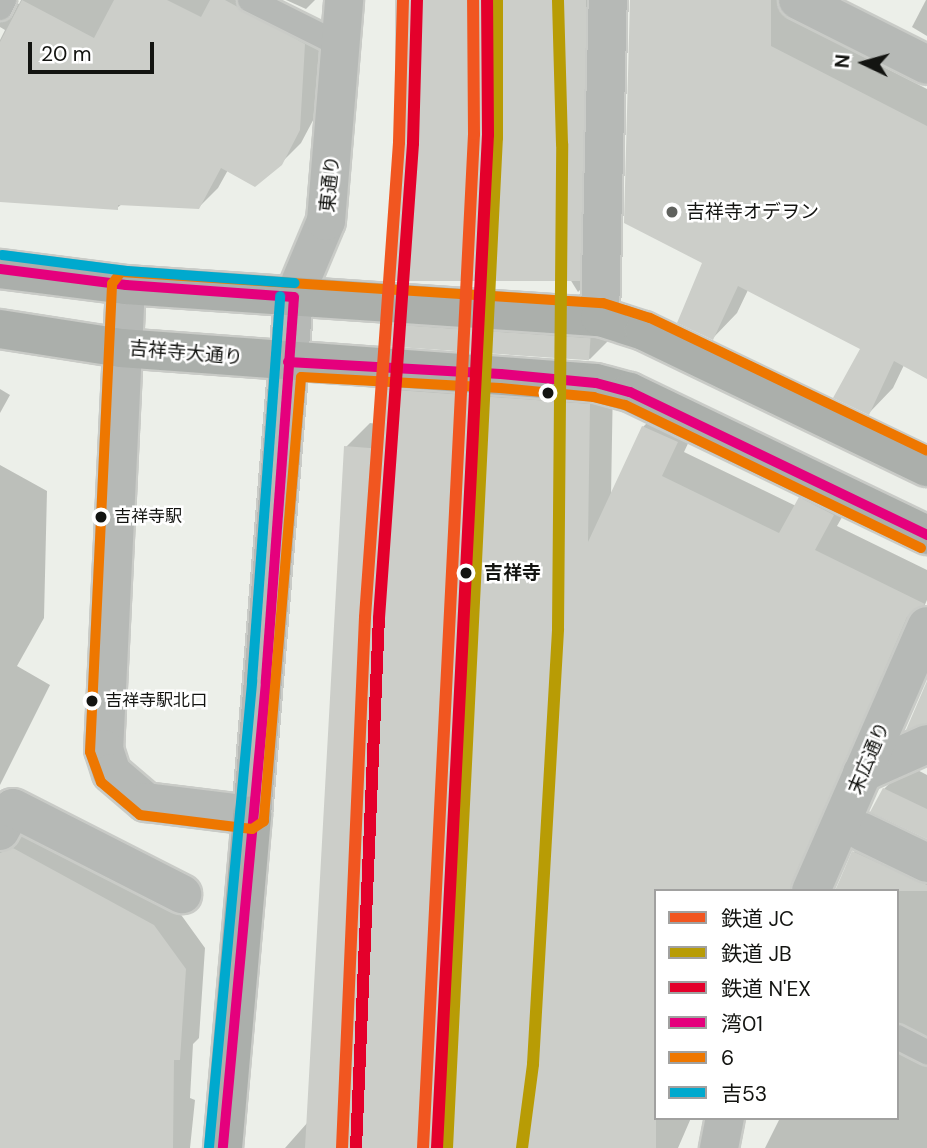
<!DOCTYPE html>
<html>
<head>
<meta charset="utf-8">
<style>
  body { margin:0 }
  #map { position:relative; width:927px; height:1148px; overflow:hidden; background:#ecefe9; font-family:"DM Sans","Noto Sans JP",sans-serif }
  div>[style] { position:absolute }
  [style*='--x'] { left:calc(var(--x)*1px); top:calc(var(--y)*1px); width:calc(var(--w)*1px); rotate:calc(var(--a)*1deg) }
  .shadow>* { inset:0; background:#0003 }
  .building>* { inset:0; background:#cccec9; transform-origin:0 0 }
  .roads { filter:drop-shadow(2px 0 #c9cbc7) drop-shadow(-2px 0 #c9cbc7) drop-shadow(0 2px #c9cbc7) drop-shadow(0 -2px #c9cbc7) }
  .lane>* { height:24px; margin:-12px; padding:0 12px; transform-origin:12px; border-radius:12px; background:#b6b9b6 }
  .street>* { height:38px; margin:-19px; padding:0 19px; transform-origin:19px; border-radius:19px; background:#b6b9b6 }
  .secondary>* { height:38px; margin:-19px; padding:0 19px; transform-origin:19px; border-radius:19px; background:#abafab }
  .bus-1>* { height:10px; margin:-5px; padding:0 5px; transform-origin:5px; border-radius:5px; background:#e5007d }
  .bus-2>* { height:10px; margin:-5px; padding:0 5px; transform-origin:5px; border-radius:5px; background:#e70 }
  .bus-3>* { height:10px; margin:-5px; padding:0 5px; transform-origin:5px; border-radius:5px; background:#00a9ce }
  .rail-1>* { height:12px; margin:-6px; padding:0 6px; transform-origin:6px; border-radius:6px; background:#f15620 }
  .rail-2>* { height:12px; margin:-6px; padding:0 6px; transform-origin:6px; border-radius:6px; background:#b89c05 }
  .rail-3>* { height:12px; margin:-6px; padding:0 6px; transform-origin:6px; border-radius:6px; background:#e4002b }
  .dots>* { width:19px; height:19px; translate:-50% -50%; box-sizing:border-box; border:4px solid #fff; border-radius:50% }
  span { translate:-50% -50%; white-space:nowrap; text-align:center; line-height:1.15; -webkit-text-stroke:5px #fff; paint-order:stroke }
  .bus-label { font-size:17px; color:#131411 }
  .left { translate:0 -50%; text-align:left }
  .street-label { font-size:19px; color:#131411 }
  .poi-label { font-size:19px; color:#131411 }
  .stop-label { font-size:19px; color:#131411; font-weight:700 }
  .legend { position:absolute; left:654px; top:889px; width:245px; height:231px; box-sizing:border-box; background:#fff; border:2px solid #a1a1a0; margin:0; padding:9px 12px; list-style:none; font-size:21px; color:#131411 }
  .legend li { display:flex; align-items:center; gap:14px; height:35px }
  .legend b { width:35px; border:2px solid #a1a1a0 }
  .north { position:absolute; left:829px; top:28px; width:70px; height:70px; -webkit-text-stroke:5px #fff; paint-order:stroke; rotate:275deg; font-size:19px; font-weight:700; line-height:28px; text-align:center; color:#131411 }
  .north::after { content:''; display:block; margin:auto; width:24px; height:32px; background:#131411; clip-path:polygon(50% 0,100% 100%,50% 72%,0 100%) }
  .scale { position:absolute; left:28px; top:42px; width:126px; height:32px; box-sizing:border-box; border:4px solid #131411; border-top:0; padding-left:9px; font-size:21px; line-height:24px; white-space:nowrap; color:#131411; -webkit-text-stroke:5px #fff; paint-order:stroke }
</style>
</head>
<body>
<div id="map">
  <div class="shadow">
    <i style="clip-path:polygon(0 0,19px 4px,21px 0,274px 0,324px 25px,319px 109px,301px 143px,280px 164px,228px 170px,218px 188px,198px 208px,122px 204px,117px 208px,0 200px,0 40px,5px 30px,0 27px)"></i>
    <i style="clip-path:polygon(286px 0,315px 0,306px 9px)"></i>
    <i style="clip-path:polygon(397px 0,609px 0,603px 267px,578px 292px)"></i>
    <i style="clip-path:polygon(632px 0,794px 0,794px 21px,927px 89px,927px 377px,904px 365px,893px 388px,869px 413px,862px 348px,748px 290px,737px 313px,713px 338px,704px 262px)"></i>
    <i style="clip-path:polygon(926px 0,927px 0,927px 36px,912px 27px)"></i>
    <i style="clip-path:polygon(412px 301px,615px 334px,590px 359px,387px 325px)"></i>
    <i style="clip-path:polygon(409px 366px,613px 381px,611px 496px,643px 427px,667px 403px,700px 418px,684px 452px,796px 506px,824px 475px,857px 491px,837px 526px,927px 570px,927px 600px,814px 857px,817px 881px,836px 889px,854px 852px,877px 828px,927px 852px,927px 1148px,765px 1148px,780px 1118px,897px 1118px,897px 891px,656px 891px,656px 1118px,691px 1118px,678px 1148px,285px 1148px,308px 1122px,346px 447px,370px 423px,384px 425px,385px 390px)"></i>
    <i style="clip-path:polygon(0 389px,10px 395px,0 413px)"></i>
    <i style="clip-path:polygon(0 465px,47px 491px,44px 618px,17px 666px,50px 685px,0 785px)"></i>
    <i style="clip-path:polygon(908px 765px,927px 775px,927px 837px,884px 789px)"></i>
    <i style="clip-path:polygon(0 820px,34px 829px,174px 905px,205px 948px,199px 1038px,193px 1044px,190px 1098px,195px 1100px,190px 1148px,0 1148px)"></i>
  </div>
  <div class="building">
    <i style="clip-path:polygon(22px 0,94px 38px,114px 0,167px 0,201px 17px,210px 0,225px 0,305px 44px,300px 130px,282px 165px,255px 187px,221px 168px,199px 209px,118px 205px,118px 210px,0 202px,0 42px)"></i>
    <i style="left:395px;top:0;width:191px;height:281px"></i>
    <i style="clip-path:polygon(630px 0,771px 0,771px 46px,927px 126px,927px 379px,894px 361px,869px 415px,833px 398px,860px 349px,738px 286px,713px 340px,677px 323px,702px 263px,624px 223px)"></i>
    <i style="left:385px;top:324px;width:206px;height:22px;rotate:4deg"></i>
    <i style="clip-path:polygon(383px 389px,590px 404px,588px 542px,642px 426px,678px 442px,662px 476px,779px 533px,799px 497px,834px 515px,815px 550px,925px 604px,907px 617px,790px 891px,656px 891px,656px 1148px,305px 1148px,344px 446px,382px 449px)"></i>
    <i style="clip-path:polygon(927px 681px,927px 723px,906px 730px)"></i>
    <i style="clip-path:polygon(883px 788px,927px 809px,927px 839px,870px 812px)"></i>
    <i style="clip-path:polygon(13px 848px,154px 925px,186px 969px,180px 1060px,174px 1060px,173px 1148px,0 1148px,0 853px)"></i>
    <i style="clip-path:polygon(852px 851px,927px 885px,927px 891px,835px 891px)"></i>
  </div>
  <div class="roads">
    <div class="lane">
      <i style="--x:250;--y:0;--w:101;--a:26.6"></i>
      <i style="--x:0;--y:8;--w:9;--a:-63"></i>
      <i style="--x:897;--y:1037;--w:34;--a:27"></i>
    </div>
    <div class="street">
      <i style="--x:798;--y:0;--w:144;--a:26.7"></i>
      <i style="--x:126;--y:285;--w:465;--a:92.7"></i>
      <i style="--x:104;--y:749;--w:25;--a:72"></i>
      <i style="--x:112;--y:773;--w:45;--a:40.5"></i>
      <i style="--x:146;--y:802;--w:107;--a:7"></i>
      <i style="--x:252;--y:815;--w:520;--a:-85.36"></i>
      <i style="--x:294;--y:297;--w:82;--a:-67.2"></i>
      <i style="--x:326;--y:221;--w:222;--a:-85.3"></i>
      <i style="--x:600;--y:317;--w:317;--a:-88.6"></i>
      <i style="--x:862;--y:773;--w:71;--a:-24"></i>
      <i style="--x:0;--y:831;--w:26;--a:-61"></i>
      <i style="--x:13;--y:808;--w:190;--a:27"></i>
      <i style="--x:863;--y:832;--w:71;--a:25.8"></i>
      <i style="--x:811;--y:891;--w:289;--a:-66.4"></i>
      <i style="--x:719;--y:1148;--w:31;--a:-79"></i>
    </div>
    <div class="secondary">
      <i style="--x:0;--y:269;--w:127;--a:7.2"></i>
      <i style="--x:126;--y:285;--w:475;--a:3.9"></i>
      <i style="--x:600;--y:317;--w:46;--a:17.7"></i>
      <i style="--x:644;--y:331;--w:314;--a:25.7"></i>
      <i style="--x:0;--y:329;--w:122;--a:8.9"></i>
      <i style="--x:121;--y:348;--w:476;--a:4.2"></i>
      <i style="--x:596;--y:383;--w:35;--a:15"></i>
      <i style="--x:630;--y:392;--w:330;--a:25.7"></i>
      <i style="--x:223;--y:1148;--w:334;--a:-85"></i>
    </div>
  </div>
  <div class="bus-1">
    <i style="--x:0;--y:269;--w:127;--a:7.2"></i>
    <i style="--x:126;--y:285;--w:168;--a:4.1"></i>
    <i style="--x:294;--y:297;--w:386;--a:94.2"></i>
    <i style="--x:266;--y:682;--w:468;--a:95.3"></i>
    <i style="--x:288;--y:362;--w:213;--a:3.2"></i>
    <i style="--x:501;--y:374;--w:95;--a:5.4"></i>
    <i style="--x:596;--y:383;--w:35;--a:15"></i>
    <i style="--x:630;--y:392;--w:330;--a:25.7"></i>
  </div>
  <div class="bus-2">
    <i style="--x:921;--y:548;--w:329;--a:-154.2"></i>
    <i style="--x:625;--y:405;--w:32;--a:-166"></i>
    <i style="--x:594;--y:397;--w:94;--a:-174.5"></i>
    <i style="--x:500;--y:388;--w:199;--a:-176.8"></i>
    <i style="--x:301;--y:377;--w:446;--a:94.8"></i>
    <i style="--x:264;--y:821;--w:14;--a:146"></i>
    <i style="--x:252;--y:829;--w:113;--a:-172.9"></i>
    <i style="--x:140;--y:815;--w:51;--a:-139.8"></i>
    <i style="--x:101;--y:782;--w:32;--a:-110"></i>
    <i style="--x:90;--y:752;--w:469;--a:-87.3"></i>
    <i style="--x:112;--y:284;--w:15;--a:-53"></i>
    <i style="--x:121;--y:272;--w:483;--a:3.7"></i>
    <i style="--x:603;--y:303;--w:49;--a:17.7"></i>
    <i style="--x:650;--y:318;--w:307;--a:25.6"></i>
  </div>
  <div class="bus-3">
    <i style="--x:2;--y:255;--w:126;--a:7.3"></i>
    <i style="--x:127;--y:271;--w:168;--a:4.1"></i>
    <i style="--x:209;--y:1147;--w:468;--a:-84.7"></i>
    <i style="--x:252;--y:681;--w:386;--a:-85.8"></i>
  </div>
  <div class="rail-1">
    <i style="--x:342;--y:1148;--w:531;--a:-87.52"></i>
    <i style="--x:365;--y:617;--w:476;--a:-85.9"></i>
    <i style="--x:399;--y:142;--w:142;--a:-88.4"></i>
    <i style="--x:423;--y:1148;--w:1015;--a:-87.12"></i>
    <i style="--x:474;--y:134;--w:134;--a:-90.4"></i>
  </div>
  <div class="rail-2">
    <i style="--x:447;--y:1148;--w:1011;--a:-87.17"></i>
    <i style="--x:497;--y:138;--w:138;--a:-90"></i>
    <i style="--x:522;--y:1148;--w:85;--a:-82.5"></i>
    <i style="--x:533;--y:1064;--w:436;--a:-86.7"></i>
    <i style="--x:558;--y:629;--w:485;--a:-89.5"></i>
    <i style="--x:562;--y:144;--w:144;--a:-91.6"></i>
  </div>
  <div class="rail-3">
    <i style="--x:356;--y:1148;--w:530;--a:-87.52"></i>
    <i style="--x:379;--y:618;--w:476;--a:-85.9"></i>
    <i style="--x:413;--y:143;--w:143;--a:-88.4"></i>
    <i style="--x:437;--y:1148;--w:1014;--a:-87.12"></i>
    <i style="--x:488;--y:135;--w:135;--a:-90.4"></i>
  </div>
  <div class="dots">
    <i style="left:672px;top:212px;background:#5f615d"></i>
    <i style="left:548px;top:393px;background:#131411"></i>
    <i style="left:101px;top:517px;background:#131411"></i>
    <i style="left:466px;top:573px;background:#131411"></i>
    <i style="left:92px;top:701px;background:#131411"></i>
  </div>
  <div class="bus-label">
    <span class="left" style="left:114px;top:517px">吉祥寺駅</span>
    <span class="left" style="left:105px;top:701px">吉祥寺駅北口</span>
  </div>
  <div class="street-label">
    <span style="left:330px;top:184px;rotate:-84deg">東通り</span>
    <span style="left:186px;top:353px;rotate:5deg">吉祥寺大通り</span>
    <span style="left:869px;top:758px;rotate:-67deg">末広通り</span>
  </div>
  <div class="poi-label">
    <span class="left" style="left:686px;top:212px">吉祥寺オデヲン</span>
  </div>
  <div class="stop-label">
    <span class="left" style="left:484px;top:573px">吉祥寺</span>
  </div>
  <ul class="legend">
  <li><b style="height:9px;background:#f15620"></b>鉄道 JC</li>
  <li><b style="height:9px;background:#b89c05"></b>鉄道 JB</li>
  <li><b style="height:9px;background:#e4002b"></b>鉄道 N'EX</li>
  <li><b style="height:9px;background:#e5007d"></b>湾01</li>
  <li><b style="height:9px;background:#e70"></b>6</li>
  <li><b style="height:9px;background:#00a9ce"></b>吉53</li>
  </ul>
  <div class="north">N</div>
  <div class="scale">20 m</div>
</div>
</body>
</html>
